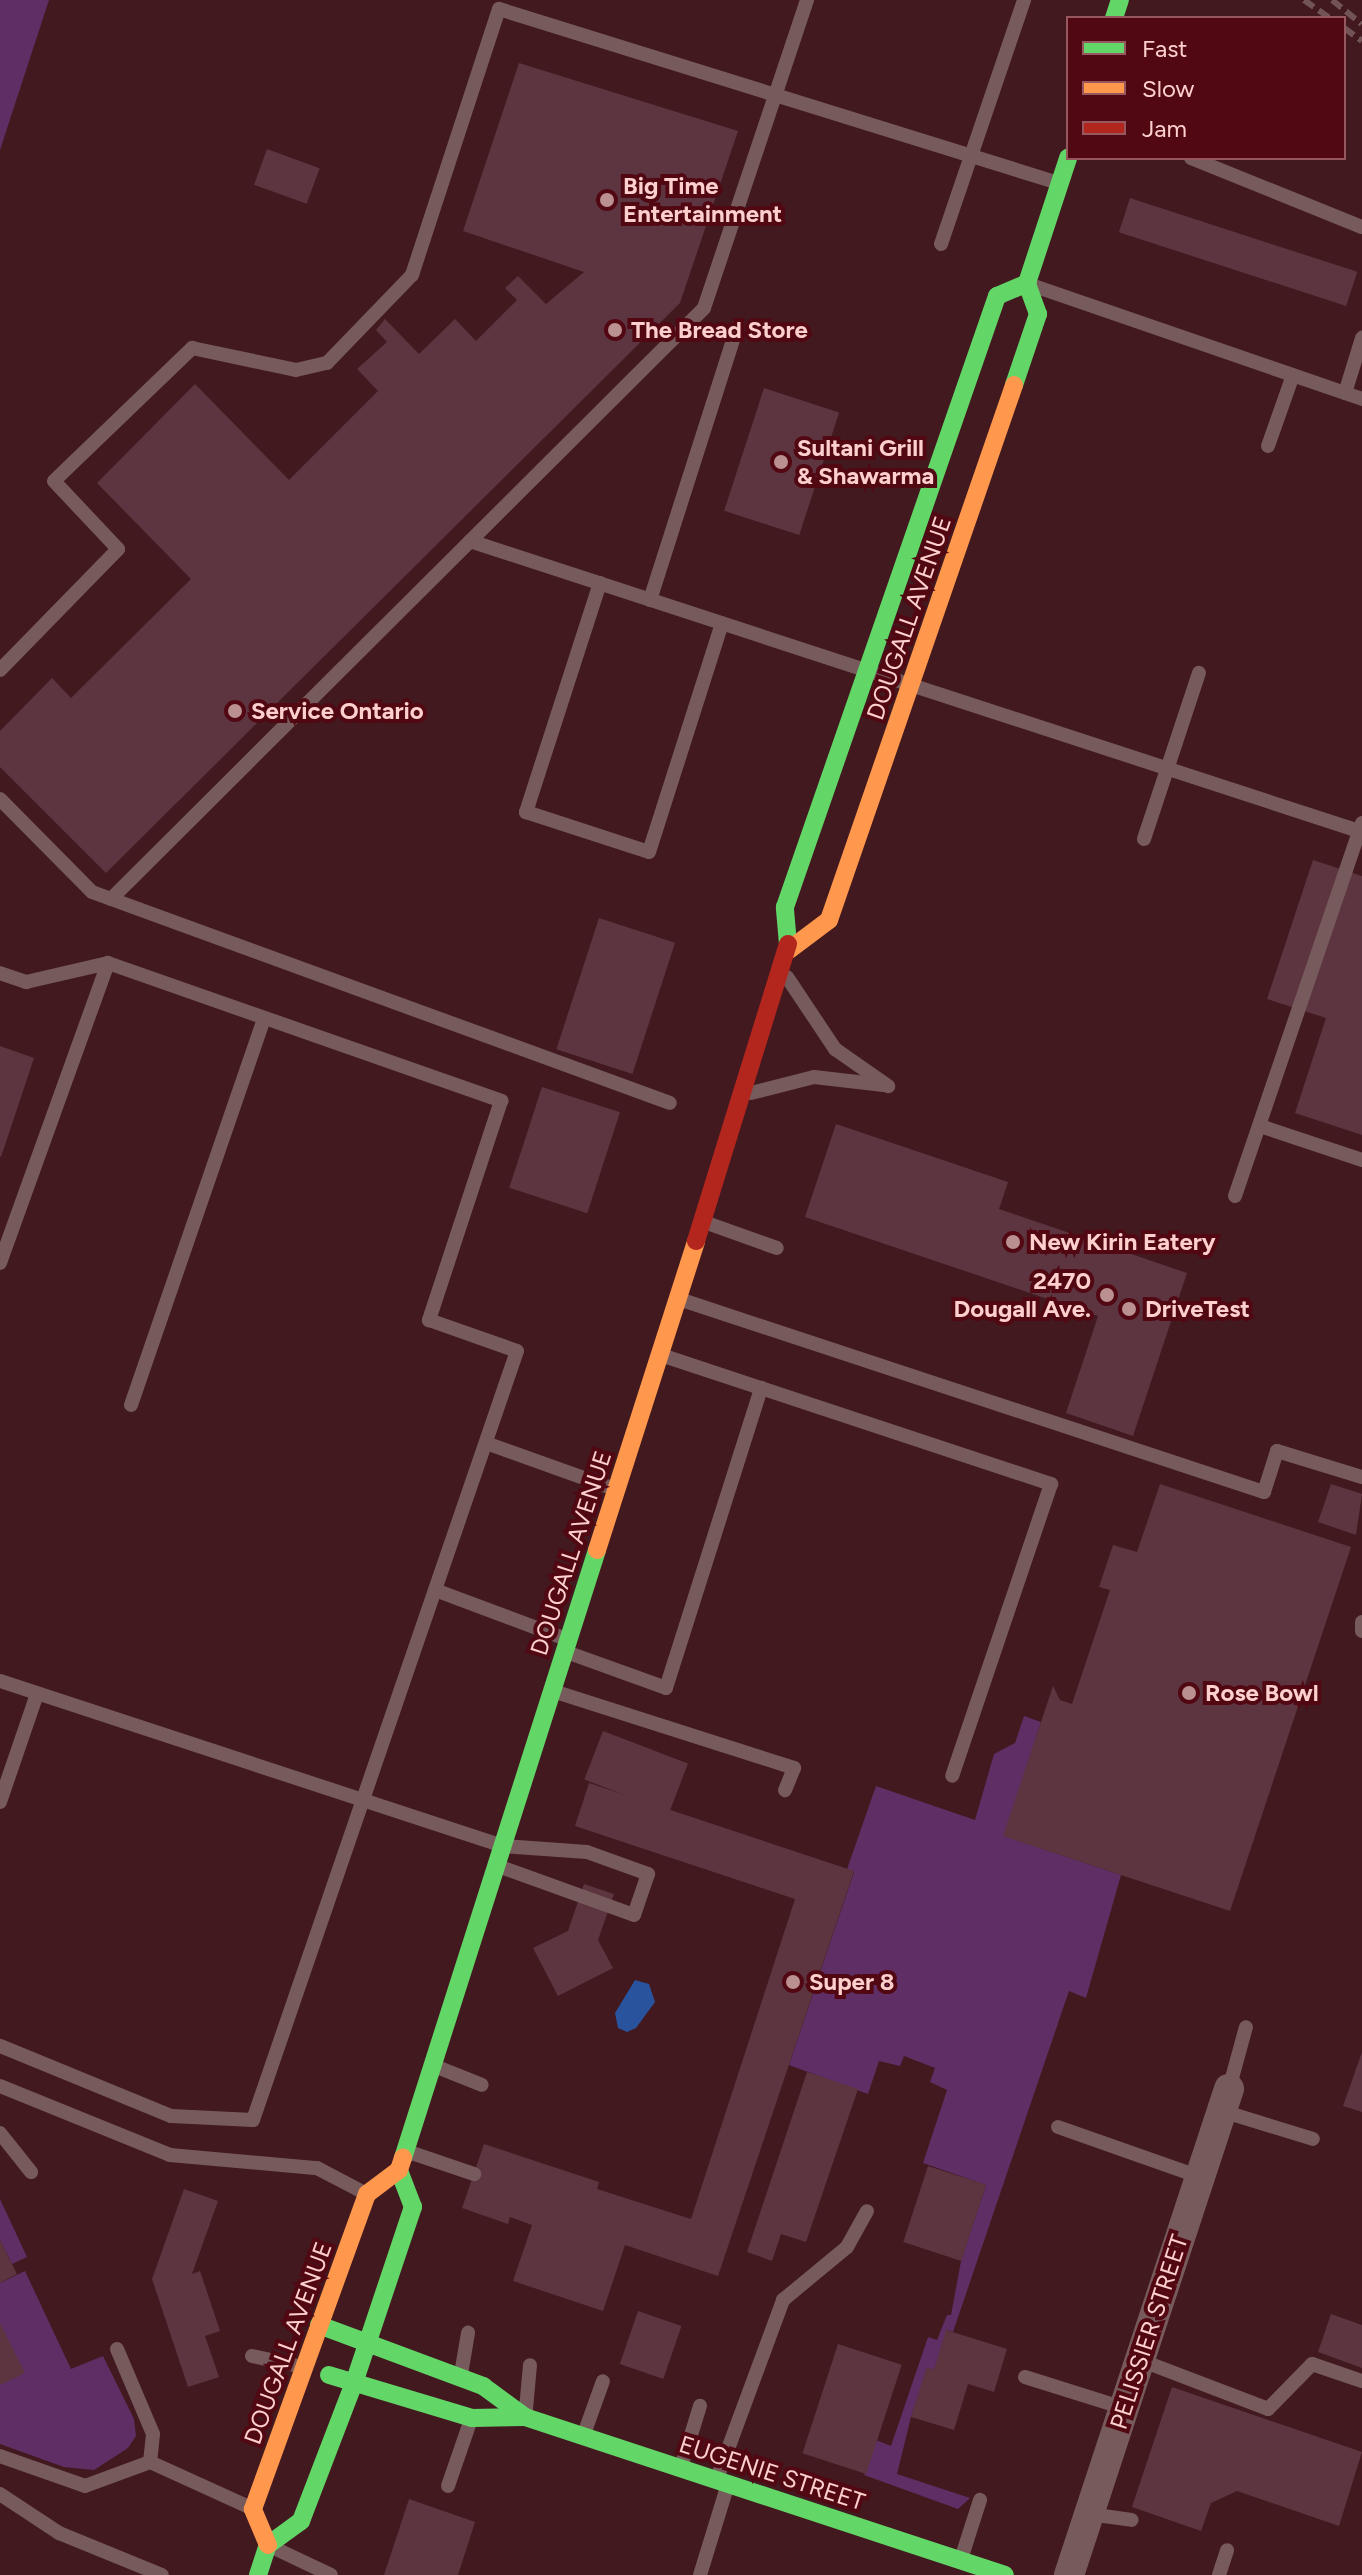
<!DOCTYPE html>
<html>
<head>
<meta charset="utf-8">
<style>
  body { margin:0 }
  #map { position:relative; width:1362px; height:2575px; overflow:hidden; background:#41191f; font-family:Figtree,sans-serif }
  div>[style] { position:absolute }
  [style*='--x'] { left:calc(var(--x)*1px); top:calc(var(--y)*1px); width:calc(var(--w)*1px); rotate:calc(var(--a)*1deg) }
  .green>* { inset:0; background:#5f2e64 }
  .water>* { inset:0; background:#2a539e }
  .building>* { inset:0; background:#5d3541; transform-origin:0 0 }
  .lane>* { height:14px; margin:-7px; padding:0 7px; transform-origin:7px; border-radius:7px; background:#775a5b }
  .street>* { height:30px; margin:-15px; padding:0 15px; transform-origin:15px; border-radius:15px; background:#775a5b }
  .fast>* { height:18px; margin:-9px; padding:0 9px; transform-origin:9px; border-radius:9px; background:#63d668 }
  .slow>* { height:18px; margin:-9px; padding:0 9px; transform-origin:9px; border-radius:9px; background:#ff974d }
  .jam>* { height:18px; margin:-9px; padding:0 9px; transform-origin:9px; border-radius:9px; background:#b3261e }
  .rail>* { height:6px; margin-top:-3px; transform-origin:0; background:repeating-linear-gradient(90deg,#725456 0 12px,transparent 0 18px) }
  .dots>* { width:22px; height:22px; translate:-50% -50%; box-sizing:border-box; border:4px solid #520813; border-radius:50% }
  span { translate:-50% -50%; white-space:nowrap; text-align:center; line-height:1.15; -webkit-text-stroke:8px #520813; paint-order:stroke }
  .poi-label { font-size:24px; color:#fdd0ce; font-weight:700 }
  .left { translate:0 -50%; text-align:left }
  .right { translate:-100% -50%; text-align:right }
  .street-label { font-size:24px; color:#fdd0ce }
  .legend { position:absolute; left:1066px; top:16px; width:280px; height:144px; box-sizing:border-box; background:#520813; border:2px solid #96585e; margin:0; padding:10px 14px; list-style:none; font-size:24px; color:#fdd0ce }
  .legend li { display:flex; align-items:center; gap:16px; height:40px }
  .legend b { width:40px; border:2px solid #96585e }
</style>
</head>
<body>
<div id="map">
  <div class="green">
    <i style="clip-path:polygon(0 0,49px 0,0 150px)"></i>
    <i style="clip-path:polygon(1024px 1716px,1041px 1722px,1004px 1836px,1121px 1875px,1086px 1998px,1069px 1991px,953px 2332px,947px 2330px,934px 2370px,927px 2368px,911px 2417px,897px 2474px,970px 2498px,958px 2509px,864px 2475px,876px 2440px,891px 2446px,928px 2337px,937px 2340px,947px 2315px,951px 2315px,961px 2261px,986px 2185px,923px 2163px,947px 2090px,930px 2082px,935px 2068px,904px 2056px,900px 2066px,879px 2061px,868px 2094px,789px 2065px,854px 1872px,847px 1869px,876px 1786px,975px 1820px,994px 1754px,1015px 1743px)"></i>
    <i style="clip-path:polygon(0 2199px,27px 2257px,12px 2264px,0 2240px)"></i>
    <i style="clip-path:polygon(25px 2271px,71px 2369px,103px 2356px,134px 2419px,136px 2436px,128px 2448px,94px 2470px,64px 2467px,0 2444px,0 2283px)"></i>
  </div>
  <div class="water">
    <i style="clip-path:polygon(635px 1980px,649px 1984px,655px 2002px,636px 2028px,627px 2032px,618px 2028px,615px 2013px)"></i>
  </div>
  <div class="building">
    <i style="clip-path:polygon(519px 63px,738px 131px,680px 303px,106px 873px,0 767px,0 731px,52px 678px,71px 698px,191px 579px,97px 483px,195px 384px,289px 480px,378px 391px,357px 369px,387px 342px,376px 330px,385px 319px,419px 354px,455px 319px,476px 341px,517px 300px,505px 288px,518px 276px,546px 304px,584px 272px,463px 231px)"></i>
    <i style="left:267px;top:149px;width:56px;height:38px;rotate:20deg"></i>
    <i style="left:1130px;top:198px;width:239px;height:36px;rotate:18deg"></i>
    <i style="left:764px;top:388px;width:79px;height:129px;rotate:18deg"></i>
    <i style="clip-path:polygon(1313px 860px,1362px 876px,1362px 1135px,1295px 1113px,1326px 1018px,1267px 999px)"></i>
    <i style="left:599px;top:918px;width:80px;height:138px;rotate:18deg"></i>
    <i style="clip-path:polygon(0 1046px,34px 1058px,1px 1157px,0 1156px)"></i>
    <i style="left:542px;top:1087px;width:82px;height:106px;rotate:18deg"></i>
    <i style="clip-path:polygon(836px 1124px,1008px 1182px,999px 1209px,1187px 1273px,1133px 1436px,1066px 1413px,1098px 1316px,805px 1217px)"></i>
    <i style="clip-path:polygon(1160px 1484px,1351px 1547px,1230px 1911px,1003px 1836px,1053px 1686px,1060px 1700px,1072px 1704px,1110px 1590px,1099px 1587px,1113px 1545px,1137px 1552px)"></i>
    <i style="clip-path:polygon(1331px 1484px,1362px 1494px,1356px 1535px,1318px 1522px)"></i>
    <i style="left:603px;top:1731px;width:91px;height:52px;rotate:21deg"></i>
    <i style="clip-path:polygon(589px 1783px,854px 1871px,718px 2276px,625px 2245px,603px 2311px,513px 2281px,532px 2225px,510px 2217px,508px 2224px,462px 2208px,484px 2144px,599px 2182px,597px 2189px,691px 2219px,795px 1899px,575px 1826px)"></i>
    <i style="clip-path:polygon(584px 1884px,614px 1894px,598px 1940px,613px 1968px,558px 1996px,533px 1948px,568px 1931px)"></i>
    <i style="clip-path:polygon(1362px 2052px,1362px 2112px,1343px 2106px)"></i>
    <i style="clip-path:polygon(807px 2072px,858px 2089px,806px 2242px,781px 2234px,772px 2261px,747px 2252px)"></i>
    <i style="left:928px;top:2166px;width:61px;height:80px;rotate:18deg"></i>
    <i style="clip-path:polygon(184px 2189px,218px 2201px,192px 2274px,200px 2271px,220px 2331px,205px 2336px,219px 2377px,188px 2387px,152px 2279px)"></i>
    <i style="clip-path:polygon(0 2240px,17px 2274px,0 2283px)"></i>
    <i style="left:638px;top:2311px;width:46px;height:56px;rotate:19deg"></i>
    <i style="clip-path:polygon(1331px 2314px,1362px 2325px,1362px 2368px,1318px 2352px)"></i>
    <i style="clip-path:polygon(0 2323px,25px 2373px,0 2385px)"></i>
    <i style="clip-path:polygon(946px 2330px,1007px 2349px,994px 2392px,968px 2384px,954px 2430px,911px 2417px,927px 2367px,934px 2370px)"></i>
    <i style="left:838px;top:2344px;width:67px;height:115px;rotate:18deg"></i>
    <i style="clip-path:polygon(1172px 2387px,1362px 2452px,1339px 2526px,1237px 2491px,1211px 2503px,1201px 2531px,1132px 2507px)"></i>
    <i style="clip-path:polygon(409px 2499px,475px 2522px,458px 2575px,384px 2575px)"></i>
  </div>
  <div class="lane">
    <i style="--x:1191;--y:158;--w:184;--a:22"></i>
    <i style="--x:941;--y:244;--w:258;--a:-71.2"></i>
    <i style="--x:1037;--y:287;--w:344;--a:19"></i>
    <i style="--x:1345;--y:393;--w:58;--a:-72.8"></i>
    <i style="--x:1268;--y:446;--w:75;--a:-70.6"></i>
    <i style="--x:470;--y:541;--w:935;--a:18.07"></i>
    <i style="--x:600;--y:583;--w:241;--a:107.9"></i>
    <i style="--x:526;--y:812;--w:129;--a:18"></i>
    <i style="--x:649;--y:852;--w:240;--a:-72.3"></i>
    <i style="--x:650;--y:600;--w:286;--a:-72.3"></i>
    <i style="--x:0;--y:670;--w:169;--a:-45.7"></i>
    <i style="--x:118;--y:549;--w:93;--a:-133.3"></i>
    <i style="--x:54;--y:481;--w:192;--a:-43.9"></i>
    <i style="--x:192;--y:348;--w:106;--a:11.9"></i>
    <i style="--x:296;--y:370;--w:32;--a:-13"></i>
    <i style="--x:327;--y:363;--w:122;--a:-46"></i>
    <i style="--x:412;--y:275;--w:280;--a:-71.9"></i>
    <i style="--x:499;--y:9;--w:582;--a:17.28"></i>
    <i style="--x:0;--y:799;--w:131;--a:45.3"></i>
    <i style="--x:92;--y:892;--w:615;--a:20.05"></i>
    <i style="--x:1144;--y:839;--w:175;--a:-71.7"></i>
    <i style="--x:111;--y:899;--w:837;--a:-44.9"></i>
    <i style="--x:704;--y:308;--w:325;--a:-71.5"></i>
    <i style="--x:0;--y:973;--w:28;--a:19"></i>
    <i style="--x:26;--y:982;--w:84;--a:-13"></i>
    <i style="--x:108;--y:963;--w:417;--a:19.3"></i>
    <i style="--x:501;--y:1101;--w:231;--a:108.2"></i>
    <i style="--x:429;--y:1320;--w:93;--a:19.4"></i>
    <i style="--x:517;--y:1351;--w:813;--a:108.95"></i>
    <i style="--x:253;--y:2120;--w:82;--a:-177.2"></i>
    <i style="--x:171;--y:2116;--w:185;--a:-157.7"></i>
    <i style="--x:787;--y:977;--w:87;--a:56.3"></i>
    <i style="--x:835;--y:1049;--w:65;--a:34.9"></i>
    <i style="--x:751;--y:1093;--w:65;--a:-14.3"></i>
    <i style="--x:814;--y:1077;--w:70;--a:6.5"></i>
    <i style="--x:1260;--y:1126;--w:108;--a:18.4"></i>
    <i style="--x:1235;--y:1196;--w:394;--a:-71.2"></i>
    <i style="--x:707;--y:1223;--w:74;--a:19.7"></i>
    <i style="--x:0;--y:1263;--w:319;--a:-70.2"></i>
    <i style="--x:682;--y:1300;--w:613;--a:18.26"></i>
    <i style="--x:1264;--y:1492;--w:43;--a:-72.4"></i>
    <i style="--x:1277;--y:1451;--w:89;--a:17"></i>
    <i style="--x:664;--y:1356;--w:408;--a:18.3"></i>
    <i style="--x:1051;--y:1484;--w:308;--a:108.7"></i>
    <i style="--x:131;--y:1405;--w:409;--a:-71"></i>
    <i style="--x:486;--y:1443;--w:134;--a:19.7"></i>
    <i style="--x:435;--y:1590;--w:140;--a:20.5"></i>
    <i style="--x:1362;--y:1622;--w:9;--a:90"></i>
    <i style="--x:569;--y:1653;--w:103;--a:19.8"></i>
    <i style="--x:666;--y:1688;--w:315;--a:-72.4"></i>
    <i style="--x:0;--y:1681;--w:529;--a:18.16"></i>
    <i style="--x:503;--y:1846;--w:84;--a:4.1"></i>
    <i style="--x:587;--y:1852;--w:65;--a:19.8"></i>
    <i style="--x:648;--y:1874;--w:43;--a:108.9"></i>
    <i style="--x:634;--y:1915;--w:145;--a:-160.2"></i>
    <i style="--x:556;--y:1692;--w:250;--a:17.7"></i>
    <i style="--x:794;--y:1768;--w:24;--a:112"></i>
    <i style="--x:0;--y:1802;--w:114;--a:-71.1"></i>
    <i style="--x:437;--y:2067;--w:48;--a:21.8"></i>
    <i style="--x:0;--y:2086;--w:183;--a:22.1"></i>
    <i style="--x:170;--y:2155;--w:148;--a:5.1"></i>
    <i style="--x:317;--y:2168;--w:52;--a:27.6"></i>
    <i style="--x:1229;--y:2089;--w:64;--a:-74.7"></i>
    <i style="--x:1222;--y:2111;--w:95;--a:17.1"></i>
    <i style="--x:1058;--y:2127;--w:151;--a:19.4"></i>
    <i style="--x:0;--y:2133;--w:50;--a:51.5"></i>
    <i style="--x:409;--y:2152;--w:69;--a:18.7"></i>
    <i style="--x:117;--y:2349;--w:92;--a:67"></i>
    <i style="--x:153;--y:2434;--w:28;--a:96"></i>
    <i style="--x:252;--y:2356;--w:52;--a:12.2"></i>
    <i style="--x:1140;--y:2360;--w:137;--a:20.9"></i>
    <i style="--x:1268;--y:2409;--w:63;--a:-45.6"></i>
    <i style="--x:1312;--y:2364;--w:53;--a:18.8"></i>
    <i style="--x:461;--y:2374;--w:42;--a:-80.3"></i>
    <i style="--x:1025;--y:2377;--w:104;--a:17.4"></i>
    <i style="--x:526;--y:2409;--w:44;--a:-84.8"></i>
    <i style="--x:584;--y:2434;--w:56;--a:-70.3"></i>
    <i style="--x:0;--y:2456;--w:90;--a:19.4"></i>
    <i style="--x:85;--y:2486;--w:69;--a:-20.3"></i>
    <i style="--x:150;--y:2462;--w:109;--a:24.4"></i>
    <i style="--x:682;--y:2464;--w:61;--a:-72.8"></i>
    <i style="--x:718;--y:2476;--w:188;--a:-69.7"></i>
    <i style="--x:783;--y:2300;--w:83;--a:-39.6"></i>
    <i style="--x:847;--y:2247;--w:41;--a:-60.9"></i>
    <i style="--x:448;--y:2486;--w:68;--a:-71"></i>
    <i style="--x:0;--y:2494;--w:71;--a:33.5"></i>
    <i style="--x:59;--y:2533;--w:111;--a:22.2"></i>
    <i style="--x:1089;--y:2514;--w:43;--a:7.9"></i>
    <i style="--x:272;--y:2547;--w:65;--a:25.4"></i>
    <i style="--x:962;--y:2556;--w:59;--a:-72.2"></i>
    <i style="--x:700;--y:2575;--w:92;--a:-72.9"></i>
    <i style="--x:1219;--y:2575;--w:26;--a:-72"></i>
  </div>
  <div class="street">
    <i style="--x:1069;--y:2575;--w:512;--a:-71.78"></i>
  </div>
  <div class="fast">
    <i style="--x:1114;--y:18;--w:19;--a:-72"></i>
    <i style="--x:1014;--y:385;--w:75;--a:-71.3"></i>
    <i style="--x:1038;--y:314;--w:33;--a:-110"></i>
    <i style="--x:1027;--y:283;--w:132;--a:-71.8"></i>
    <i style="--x:788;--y:944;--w:37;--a:-95"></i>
    <i style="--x:785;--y:907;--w:647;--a:-70.86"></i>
    <i style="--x:997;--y:296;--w:33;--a:-23"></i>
    <i style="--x:403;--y:2158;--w:638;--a:-72.3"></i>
    <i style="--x:319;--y:2325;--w:175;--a:20.4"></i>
    <i style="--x:483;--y:2386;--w:52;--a:36.4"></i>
    <i style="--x:525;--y:2417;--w:505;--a:18.22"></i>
    <i style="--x:329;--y:2375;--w:149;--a:16.7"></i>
    <i style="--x:472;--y:2418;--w:53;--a:-1.1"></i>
    <i style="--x:258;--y:2575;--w:32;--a:-72"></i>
    <i style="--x:268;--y:2545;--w:41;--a:-36"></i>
    <i style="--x:301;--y:2521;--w:148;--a:-69"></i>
    <i style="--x:354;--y:2383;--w:186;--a:-71.5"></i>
    <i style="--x:413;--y:2207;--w:40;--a:-111"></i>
  </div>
  <div class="slow">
    <i style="--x:789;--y:950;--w:50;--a:-36.9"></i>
    <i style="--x:829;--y:920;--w:566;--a:-70.92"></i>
    <i style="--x:597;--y:1550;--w:324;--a:-72.2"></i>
    <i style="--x:268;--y:2545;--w:39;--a:-113"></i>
    <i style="--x:253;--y:2509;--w:335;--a:-70.1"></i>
    <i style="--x:367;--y:2194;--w:40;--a:-37"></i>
    <i style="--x:399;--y:2170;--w:13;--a:-72"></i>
  </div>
  <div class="jam">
    <i style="--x:696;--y:1241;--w:311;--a:-72.8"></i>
  </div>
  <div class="rail">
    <i style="--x:1304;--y:0;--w:32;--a:35"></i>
    <i style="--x:1332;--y:0;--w:38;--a:39"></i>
    <i style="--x:1344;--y:28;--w:22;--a:36"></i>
  </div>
  <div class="dots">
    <i style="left:607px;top:200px;background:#bb9091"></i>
    <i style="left:615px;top:330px;background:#bb9091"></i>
    <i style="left:781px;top:462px;background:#bb9091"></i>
    <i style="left:235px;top:711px;background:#bb9091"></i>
    <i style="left:1013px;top:1242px;background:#bb9091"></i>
    <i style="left:1107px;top:1295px;background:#bb9091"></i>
    <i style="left:1129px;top:1309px;background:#bb9091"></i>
    <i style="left:1189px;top:1693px;background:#bb9091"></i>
    <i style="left:793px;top:1982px;background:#bb9091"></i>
  </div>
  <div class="poi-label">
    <span class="left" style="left:623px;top:200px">Big Time<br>Entertainment</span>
    <span class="left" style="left:631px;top:330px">The Bread Store</span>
    <span class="left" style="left:797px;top:462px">Sultani Grill<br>&amp; Shawarma</span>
    <span class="left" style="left:251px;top:711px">Service Ontario</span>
    <span class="left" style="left:1029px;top:1242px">New Kirin Eatery</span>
    <span class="right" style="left:1091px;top:1295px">2470<br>Dougall Ave.</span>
    <span class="left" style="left:1145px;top:1309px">DriveTest</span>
    <span class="left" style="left:1205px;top:1693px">Rose Bowl</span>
    <span class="left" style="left:809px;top:1982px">Super 8</span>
  </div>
  <div class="street-label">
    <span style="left:909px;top:618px;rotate:-71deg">DOUGALL AVENUE</span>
    <span style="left:571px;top:1553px;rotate:-72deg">DOUGALL AVENUE</span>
    <span style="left:1149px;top:2332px;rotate:-72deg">PELISSIER STREET</span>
    <span style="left:288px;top:2343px;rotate:-70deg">DOUGALL AVENUE</span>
    <span style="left:772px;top:2473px;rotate:18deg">EUGENIE STREET</span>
  </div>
  <ul class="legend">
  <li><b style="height:10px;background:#63d668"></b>Fast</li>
  <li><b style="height:10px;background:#ff974d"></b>Slow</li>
  <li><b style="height:10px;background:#b3261e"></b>Jam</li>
  </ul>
</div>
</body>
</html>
